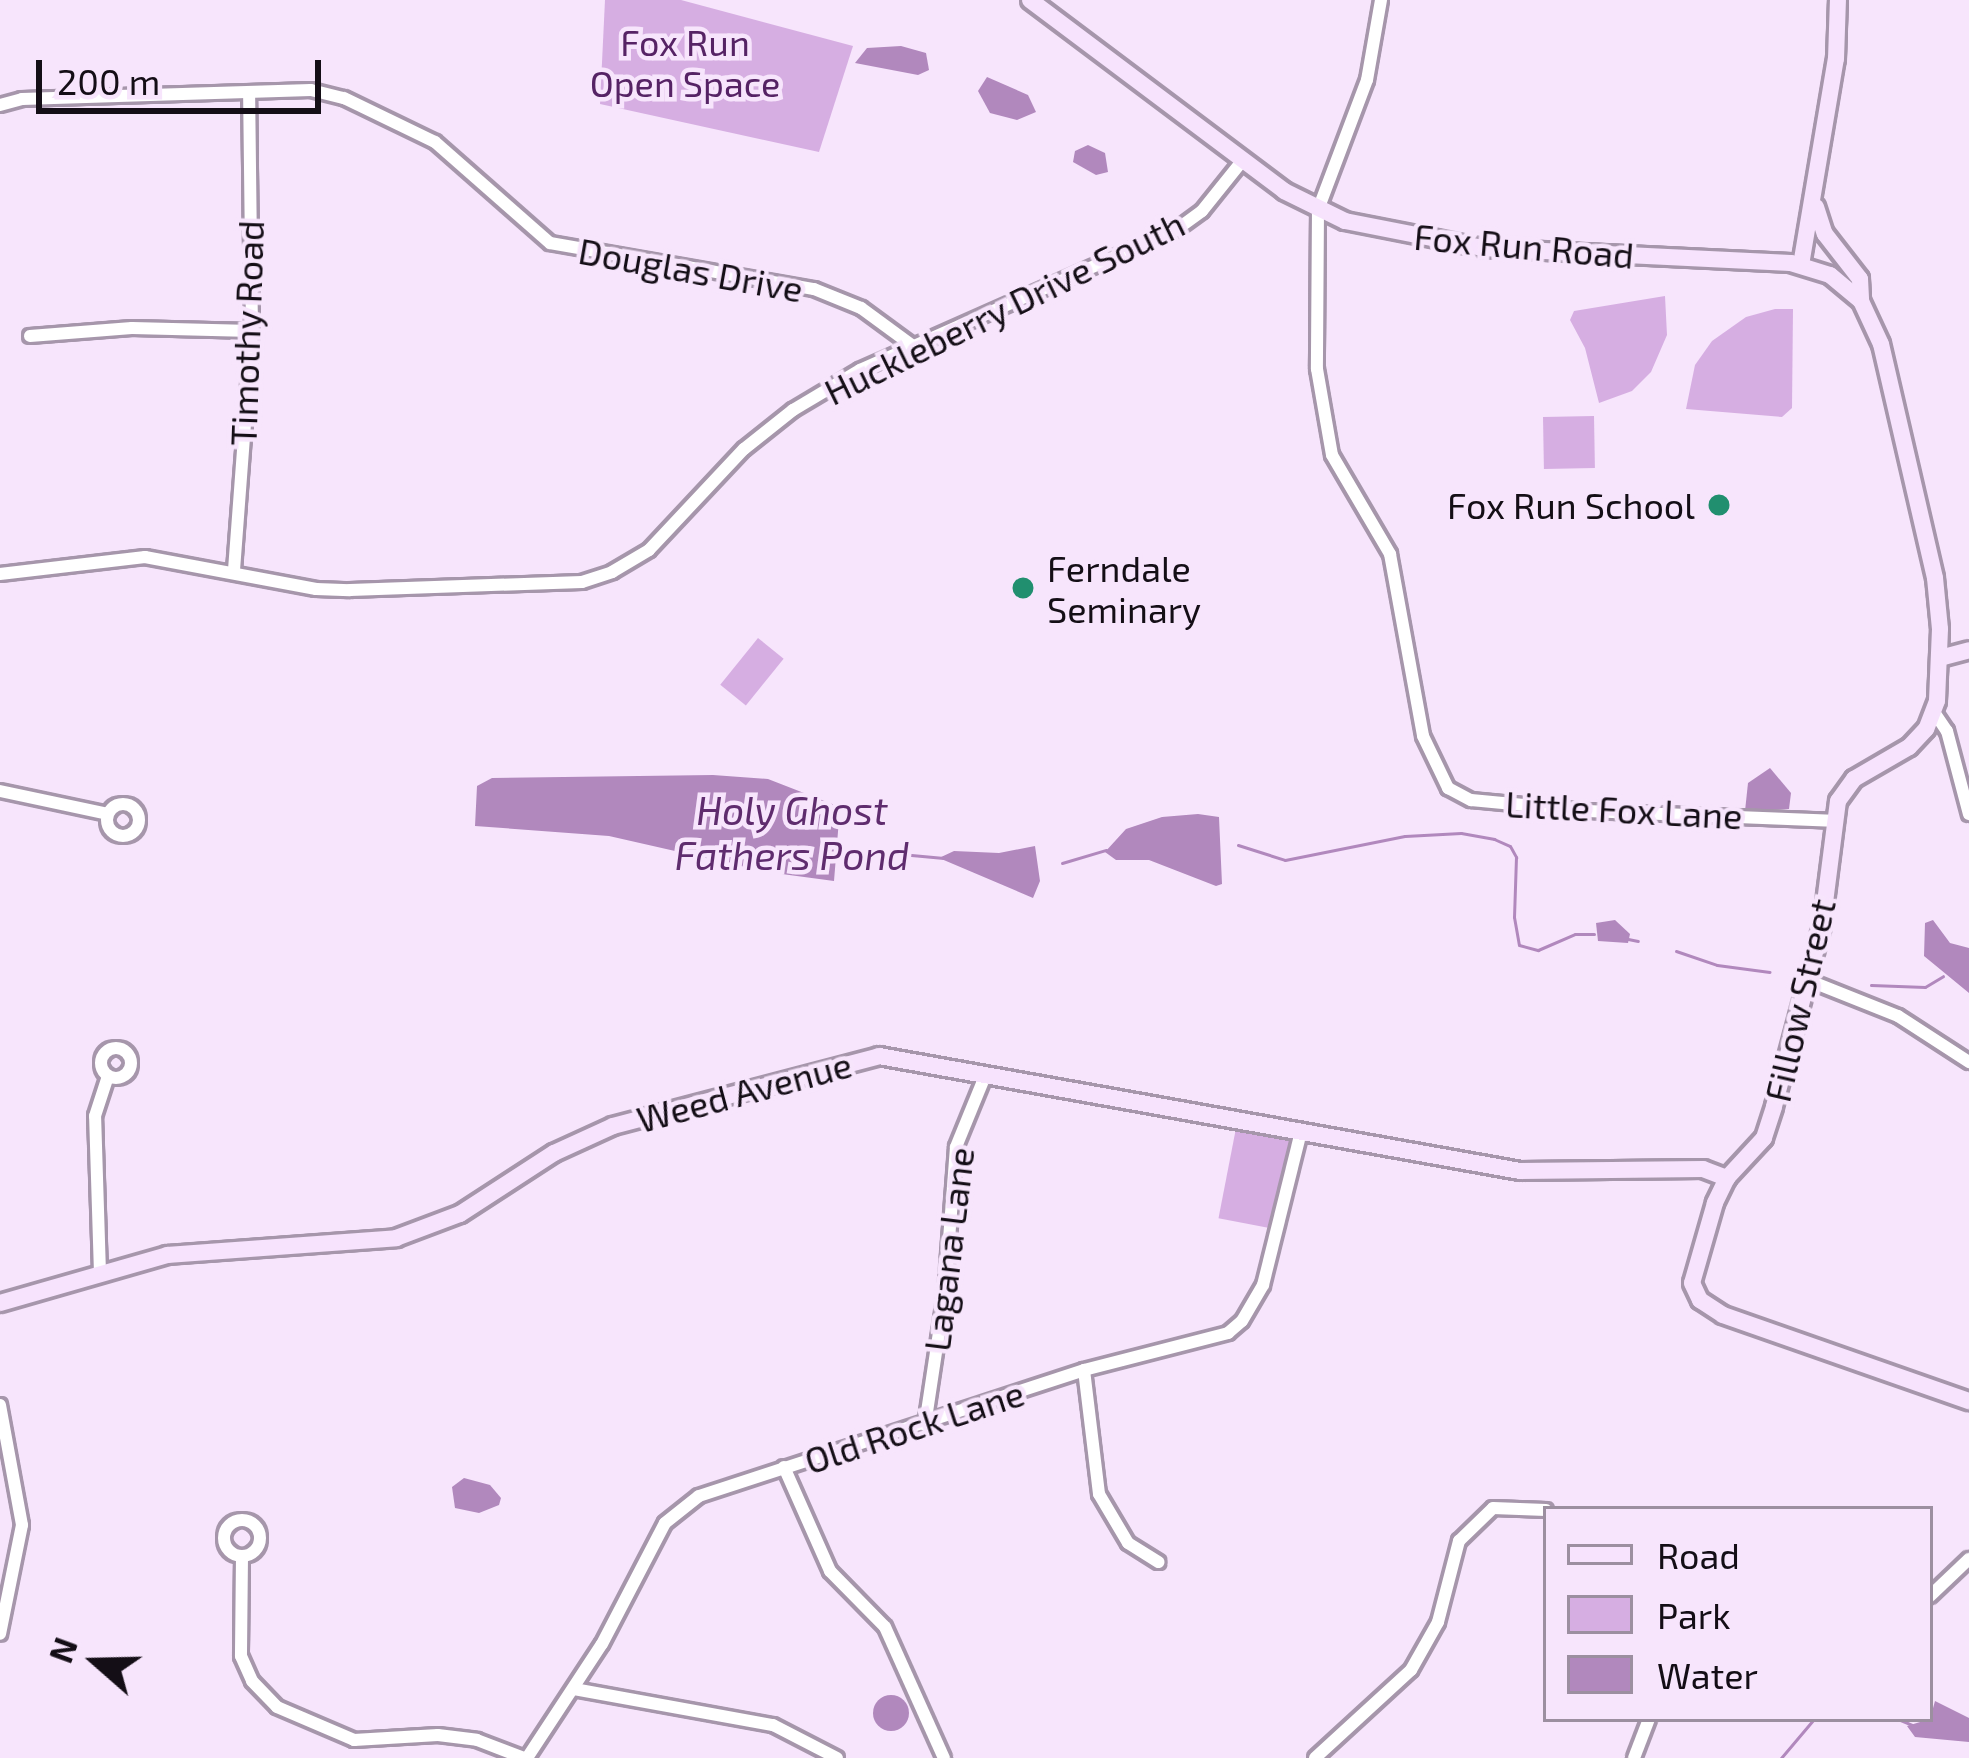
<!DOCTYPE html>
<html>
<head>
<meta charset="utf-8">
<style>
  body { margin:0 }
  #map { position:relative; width:1969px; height:1758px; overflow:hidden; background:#f7e5fc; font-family:"Exo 2",sans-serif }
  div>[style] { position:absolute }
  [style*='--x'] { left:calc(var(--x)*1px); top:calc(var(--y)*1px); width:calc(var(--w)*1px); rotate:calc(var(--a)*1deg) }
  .green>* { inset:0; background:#d6aee2; transform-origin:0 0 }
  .water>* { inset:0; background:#b188bd }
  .round { border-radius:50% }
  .stream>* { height:3px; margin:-1.5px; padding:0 1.5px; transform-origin:1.5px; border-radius:1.5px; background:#b188bd }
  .roads { filter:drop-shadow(3px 0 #a696ab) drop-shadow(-3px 0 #a696ab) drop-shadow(0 3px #a696ab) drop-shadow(0 -3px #a696ab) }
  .street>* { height:12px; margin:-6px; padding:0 6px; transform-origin:6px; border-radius:6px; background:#fff }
  .street>.ring { margin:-6px; padding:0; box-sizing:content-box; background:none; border:12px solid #fff; border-radius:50% }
  .secondary>* { height:16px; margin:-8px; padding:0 8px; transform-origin:8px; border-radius:8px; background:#f7e3fd }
  .dots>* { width:33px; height:33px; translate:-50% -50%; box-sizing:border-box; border:6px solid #f7e5fc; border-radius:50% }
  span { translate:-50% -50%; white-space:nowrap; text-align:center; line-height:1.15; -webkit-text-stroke:9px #f7e5fc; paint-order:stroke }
  .park-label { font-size:36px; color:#562365 }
  .street-label { font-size:36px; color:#140e16 }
  .poi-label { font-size:36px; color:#140e16 }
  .right { translate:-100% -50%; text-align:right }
  .left { translate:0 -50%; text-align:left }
  .water-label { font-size:39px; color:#5f2c6e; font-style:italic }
  .legend { position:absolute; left:1543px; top:1506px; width:390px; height:216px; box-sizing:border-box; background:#f7e5fc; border:3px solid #9c8fa0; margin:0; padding:15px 21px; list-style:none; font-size:36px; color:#140e16 }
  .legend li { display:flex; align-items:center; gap:24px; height:60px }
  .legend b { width:60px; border:3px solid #9c8fa0 }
  .north { position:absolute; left:36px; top:1602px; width:120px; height:120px; -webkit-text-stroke:9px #f7e5fc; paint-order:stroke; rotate:290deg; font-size:33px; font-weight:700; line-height:48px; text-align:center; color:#140e16 }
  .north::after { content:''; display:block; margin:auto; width:42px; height:54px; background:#140e16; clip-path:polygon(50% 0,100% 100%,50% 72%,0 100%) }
  .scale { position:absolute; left:36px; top:60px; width:285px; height:54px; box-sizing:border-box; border:6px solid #140e16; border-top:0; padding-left:15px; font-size:36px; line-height:42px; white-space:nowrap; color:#140e16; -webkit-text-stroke:9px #f7e5fc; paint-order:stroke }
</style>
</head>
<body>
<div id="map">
  <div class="green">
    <i style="clip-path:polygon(605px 0,681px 0,853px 46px,819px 152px,600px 104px)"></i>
    <i style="clip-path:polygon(1665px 296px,1667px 335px,1651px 372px,1632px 391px,1599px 403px,1585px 348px,1570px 320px,1574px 311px)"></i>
    <i style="clip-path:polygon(1775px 309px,1793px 309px,1792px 408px,1782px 417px,1686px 409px,1695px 365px,1712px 341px,1746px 317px)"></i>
    <i style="left:1594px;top:416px;width:52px;height:51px;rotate:89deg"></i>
    <i style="left:758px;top:638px;width:33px;height:60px;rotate:39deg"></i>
    <i style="left:1237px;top:1123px;width:59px;height:97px;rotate:11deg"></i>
  </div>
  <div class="water">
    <i style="clip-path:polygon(901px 46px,926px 53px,929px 70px,918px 75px,855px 63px,867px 48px)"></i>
    <i style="clip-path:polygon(987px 77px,1028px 95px,1036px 112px,1017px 120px,990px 113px,978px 91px)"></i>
    <i style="clip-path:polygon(1088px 145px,1105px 153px,1108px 172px,1096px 175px,1073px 162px,1075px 151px)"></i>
    <i style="clip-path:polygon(1770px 768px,1791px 793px,1789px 809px,1745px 811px,1748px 783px)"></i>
    <i style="clip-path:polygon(713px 775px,768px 779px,840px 807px,834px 881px,767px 872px,609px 836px,475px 826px,477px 786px,492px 778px)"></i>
    <i style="clip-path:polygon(1198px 814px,1219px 817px,1222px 884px,1216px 886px,1149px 860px,1116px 860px,1105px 852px,1126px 829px,1162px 817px)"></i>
    <i style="clip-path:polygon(1035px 846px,1040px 881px,1033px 898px,939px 858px,954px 851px,999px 853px)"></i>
    <i style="clip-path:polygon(1615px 920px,1630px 934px,1628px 943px,1598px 941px,1596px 923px)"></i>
    <i style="clip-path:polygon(1933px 920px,1950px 943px,1969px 948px,1969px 993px,1924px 956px,1925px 923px)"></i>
    <i style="clip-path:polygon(464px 1478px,490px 1485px,501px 1498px,499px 1505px,479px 1513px,455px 1508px,452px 1487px)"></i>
    <i class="round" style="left:873px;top:1695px;width:36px;height:36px"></i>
    <i style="clip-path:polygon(1935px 1701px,1969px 1718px,1969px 1742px,1915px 1737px,1907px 1726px,1930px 1719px)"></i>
  </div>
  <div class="stream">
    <i style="--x:1238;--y:845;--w:49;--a:17.7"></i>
    <i style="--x:1285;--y:860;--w:122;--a:-11.3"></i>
    <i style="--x:1405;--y:836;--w:56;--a:-3.1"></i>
    <i style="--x:1461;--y:833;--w:34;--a:10"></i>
    <i style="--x:1494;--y:839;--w:17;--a:24"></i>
    <i style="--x:1510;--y:846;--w:13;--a:61"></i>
    <i style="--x:1516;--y:857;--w:60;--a:91.9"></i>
    <i style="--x:1514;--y:917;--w:28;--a:80"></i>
    <i style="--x:1519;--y:945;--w:20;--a:15"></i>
    <i style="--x:1538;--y:950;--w:40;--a:-23.4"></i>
    <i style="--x:1575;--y:934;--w:19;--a:0"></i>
    <i style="--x:868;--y:851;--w:76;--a:5.3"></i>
    <i style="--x:1062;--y:863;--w:46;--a:-16.5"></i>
    <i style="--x:1628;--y:939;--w:10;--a:11"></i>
    <i style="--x:1676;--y:951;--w:43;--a:18.9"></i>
    <i style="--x:1717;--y:965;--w:53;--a:7.5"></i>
    <i style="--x:1871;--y:985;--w:54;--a:2.1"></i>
    <i style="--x:1925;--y:987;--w:21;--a:-31"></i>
    <i style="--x:1898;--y:1719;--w:15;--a:23"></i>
    <i style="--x:1781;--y:1758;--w:51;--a:-49.8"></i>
  </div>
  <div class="roads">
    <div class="street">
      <i style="--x:1381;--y:0;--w:81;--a:99.9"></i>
      <i style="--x:1367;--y:80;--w:139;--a:110.7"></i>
      <i style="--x:1318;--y:210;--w:159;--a:90.4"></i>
      <i style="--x:1317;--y:369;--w:87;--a:80.1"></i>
      <i style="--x:1332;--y:455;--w:115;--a:59.6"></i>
      <i style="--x:1390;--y:554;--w:185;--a:79.7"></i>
      <i style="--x:1423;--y:736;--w:58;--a:64.3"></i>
      <i style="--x:1448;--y:788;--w:26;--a:28"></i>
      <i style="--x:1471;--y:800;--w:117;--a:5.4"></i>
      <i style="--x:1587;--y:811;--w:245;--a:2.3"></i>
      <i style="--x:0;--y:105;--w:23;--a:-15"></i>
      <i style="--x:22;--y:99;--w:289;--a:-1.8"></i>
      <i style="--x:311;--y:90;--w:34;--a:14"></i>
      <i style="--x:344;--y:98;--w:101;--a:25.8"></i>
      <i style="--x:435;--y:142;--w:153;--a:41.3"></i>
      <i style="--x:550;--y:243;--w:268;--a:9.9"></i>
      <i style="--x:814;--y:289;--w:51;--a:22"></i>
      <i style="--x:861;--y:308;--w:64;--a:36.2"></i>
      <i style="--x:30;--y:336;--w:102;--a:-4.5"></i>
      <i style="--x:132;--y:328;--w:120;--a:1.4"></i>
      <i style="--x:234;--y:570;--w:240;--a:-85.7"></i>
      <i style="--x:252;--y:331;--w:236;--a:-90.7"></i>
      <i style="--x:0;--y:574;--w:146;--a:-6.7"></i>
      <i style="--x:145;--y:557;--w:174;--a:10.6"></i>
      <i style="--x:316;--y:589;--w:34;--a:2"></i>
      <i style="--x:350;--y:590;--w:232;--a:-2"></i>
      <i style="--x:582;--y:582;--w:32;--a:-18"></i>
      <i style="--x:612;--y:572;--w:43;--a:-30.7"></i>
      <i style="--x:649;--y:550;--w:139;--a:-46.8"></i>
      <i style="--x:744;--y:449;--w:63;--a:-38.5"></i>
      <i style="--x:793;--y:410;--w:78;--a:-30.8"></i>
      <i style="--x:860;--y:370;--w:346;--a:-23.9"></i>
      <i style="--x:1176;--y:230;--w:32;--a:-36"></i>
      <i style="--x:1202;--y:211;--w:65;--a:-51.2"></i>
      <i style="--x:1934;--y:712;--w:23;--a:56"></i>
      <i style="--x:1947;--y:731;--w:86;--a:75.2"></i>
      <i style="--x:0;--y:791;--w:110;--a:12"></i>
      <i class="ring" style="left:107px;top:804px;width:20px;height:20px"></i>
      <i style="--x:1805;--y:979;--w:100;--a:21.7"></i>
      <i style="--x:1898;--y:1016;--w:85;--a:32.9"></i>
      <i class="ring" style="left:101px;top:1048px;width:18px;height:18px"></i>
      <i style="--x:100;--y:1273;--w:157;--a:-91.8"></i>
      <i style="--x:95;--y:1116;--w:42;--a:-72"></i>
      <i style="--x:1084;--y:1370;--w:125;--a:83.1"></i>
      <i style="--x:1099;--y:1494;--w:57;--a:59.4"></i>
      <i style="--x:1128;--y:1543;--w:36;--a:32"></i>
      <i style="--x:0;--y:1405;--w:122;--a:79.6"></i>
      <i style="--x:22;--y:1525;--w:111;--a:101.4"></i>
      <i style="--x:925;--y:1425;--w:134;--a:-81.4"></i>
      <i style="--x:945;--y:1293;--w:146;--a:-85.7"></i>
      <i style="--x:956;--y:1147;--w:77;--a:-67.8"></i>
      <i style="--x:784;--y:1467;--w:114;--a:66.1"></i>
      <i style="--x:830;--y:1571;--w:78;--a:45.5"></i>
      <i style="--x:885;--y:1627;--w:144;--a:65.8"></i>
      <i class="ring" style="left:224px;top:1520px;width:24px;height:24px"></i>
      <i style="--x:242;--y:1556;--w:100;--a:90.6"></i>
      <i style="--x:241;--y:1656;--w:27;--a:66"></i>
      <i style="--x:252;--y:1681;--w:36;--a:46"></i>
      <i style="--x:277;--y:1707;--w:84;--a:23.2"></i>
      <i style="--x:354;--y:1740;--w:84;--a:-3.4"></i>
      <i style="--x:438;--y:1735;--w:39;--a:7"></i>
      <i style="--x:477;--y:1740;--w:50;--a:21"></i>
      <i style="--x:1930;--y:1596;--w:54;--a:-43.5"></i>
      <i style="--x:574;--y:1689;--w:202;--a:10.3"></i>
      <i style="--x:773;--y:1725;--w:72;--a:27.3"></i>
      <i style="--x:527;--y:1758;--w:136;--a:-56.7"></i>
      <i style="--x:602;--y:1644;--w:136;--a:-62.5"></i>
      <i style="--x:665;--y:1523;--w:43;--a:-38.5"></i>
      <i style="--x:699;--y:1496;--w:405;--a:-18.1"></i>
      <i style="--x:1084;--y:1370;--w:149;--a:-14.4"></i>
      <i style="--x:1228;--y:1333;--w:18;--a:-41"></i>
      <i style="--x:1242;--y:1321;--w:42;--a:-59.7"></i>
      <i style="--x:1263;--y:1285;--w:154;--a:-76.1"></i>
      <i style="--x:1315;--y:1758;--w:130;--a:-42.5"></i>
      <i style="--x:1411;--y:1670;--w:55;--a:-60.6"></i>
      <i style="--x:1438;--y:1622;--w:84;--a:-75.5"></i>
      <i style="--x:1459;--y:1541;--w:47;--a:-44.1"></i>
      <i style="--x:1493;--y:1508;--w:53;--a:2.2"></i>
      <i style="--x:1634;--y:1758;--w:42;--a:-69"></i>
    </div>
    <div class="secondary">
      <i style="--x:1030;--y:0;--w:318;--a:36.9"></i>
      <i style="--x:1284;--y:191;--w:68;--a:26.2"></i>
      <i style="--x:1345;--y:221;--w:141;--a:11.1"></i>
      <i style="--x:1483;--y:248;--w:308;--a:2.8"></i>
      <i style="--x:1791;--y:263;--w:41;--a:17.1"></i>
      <i style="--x:1830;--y:275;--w:40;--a:40"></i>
      <i style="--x:1861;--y:301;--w:47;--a:65.1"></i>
      <i style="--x:1881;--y:344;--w:240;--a:77"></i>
      <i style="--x:1935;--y:578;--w:51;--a:84.4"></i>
      <i style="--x:1940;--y:629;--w:72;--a:92.4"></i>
      <i style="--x:1937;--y:701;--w:30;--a:111"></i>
      <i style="--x:1926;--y:729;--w:25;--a:133"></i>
      <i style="--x:1909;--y:747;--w:64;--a:149.8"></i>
      <i style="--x:1854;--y:779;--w:27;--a:126"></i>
      <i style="--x:1838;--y:801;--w:126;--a:97.3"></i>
      <i style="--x:1822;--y:926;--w:187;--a:104.9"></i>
      <i style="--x:1774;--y:1107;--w:33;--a:108"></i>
      <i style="--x:1764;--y:1138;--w:54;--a:132.8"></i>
      <i style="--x:1727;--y:1178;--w:28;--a:116"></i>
      <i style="--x:1715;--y:1203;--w:83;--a:106"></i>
      <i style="--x:1692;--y:1283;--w:19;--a:65"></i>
      <i style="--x:1700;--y:1300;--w:27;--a:33"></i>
      <i style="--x:1723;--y:1315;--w:261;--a:19.3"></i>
      <i style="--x:1816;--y:207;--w:28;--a:72"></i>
      <i style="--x:1825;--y:234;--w:57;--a:52.1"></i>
      <i style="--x:1860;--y:279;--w:22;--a:87"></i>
      <i style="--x:1801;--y:265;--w:209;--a:-80.4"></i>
      <i style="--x:1836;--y:59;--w:59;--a:-88.1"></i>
      <i style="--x:1940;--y:658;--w:30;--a:-15"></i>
      <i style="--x:0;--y:1303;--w:174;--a:-16"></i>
      <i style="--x:167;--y:1255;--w:230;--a:-4.2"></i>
      <i style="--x:396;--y:1238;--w:68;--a:-20.6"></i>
      <i style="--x:460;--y:1214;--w:112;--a:-33"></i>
      <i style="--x:554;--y:1153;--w:65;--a:-24.6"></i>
      <i style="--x:613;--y:1126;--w:275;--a:-14.7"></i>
      <i style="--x:879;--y:1056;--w:651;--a:10.17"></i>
      <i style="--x:1520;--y:1171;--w:183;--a:-0.6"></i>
      <i style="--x:1703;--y:1169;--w:26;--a:21"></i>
    </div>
  </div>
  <div class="dots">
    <i style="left:1719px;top:505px;background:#218f6f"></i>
    <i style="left:1023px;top:588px;background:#218f6f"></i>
  </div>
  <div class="park-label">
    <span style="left:685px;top:62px">Fox Run<br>Open Space</span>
  </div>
  <div class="street-label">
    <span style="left:1524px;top:245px;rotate:5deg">Fox Run Road</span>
    <span style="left:691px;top:269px;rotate:10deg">Douglas Drive</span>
    <span style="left:1004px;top:307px;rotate:-26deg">Huckleberry Drive South</span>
    <span style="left:246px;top:333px;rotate:-88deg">Timothy Road</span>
    <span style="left:1624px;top:809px;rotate:3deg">Little Fox Lane</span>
    <span style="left:1799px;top:1000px;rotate:-77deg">Fillow Street</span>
    <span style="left:744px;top:1091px;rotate:-15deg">Weed Avenue</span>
    <span style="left:948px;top:1249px;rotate:-83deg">Lagana Lane</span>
    <span style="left:914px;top:1426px;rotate:-18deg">Old Rock Lane</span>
  </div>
  <div class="poi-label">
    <span class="right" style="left:1695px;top:505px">Fox Run School</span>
    <span class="left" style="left:1047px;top:588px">Ferndale<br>Seminary</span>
  </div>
  <div class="water-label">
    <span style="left:792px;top:833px">Holy Ghost<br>Fathers Pond</span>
  </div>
  <ul class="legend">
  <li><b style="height:15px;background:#f7e3fd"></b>Road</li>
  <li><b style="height:33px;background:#d6aee2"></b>Park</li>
  <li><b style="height:33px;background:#b188bd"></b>Water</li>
  </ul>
  <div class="north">N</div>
  <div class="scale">200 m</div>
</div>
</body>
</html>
